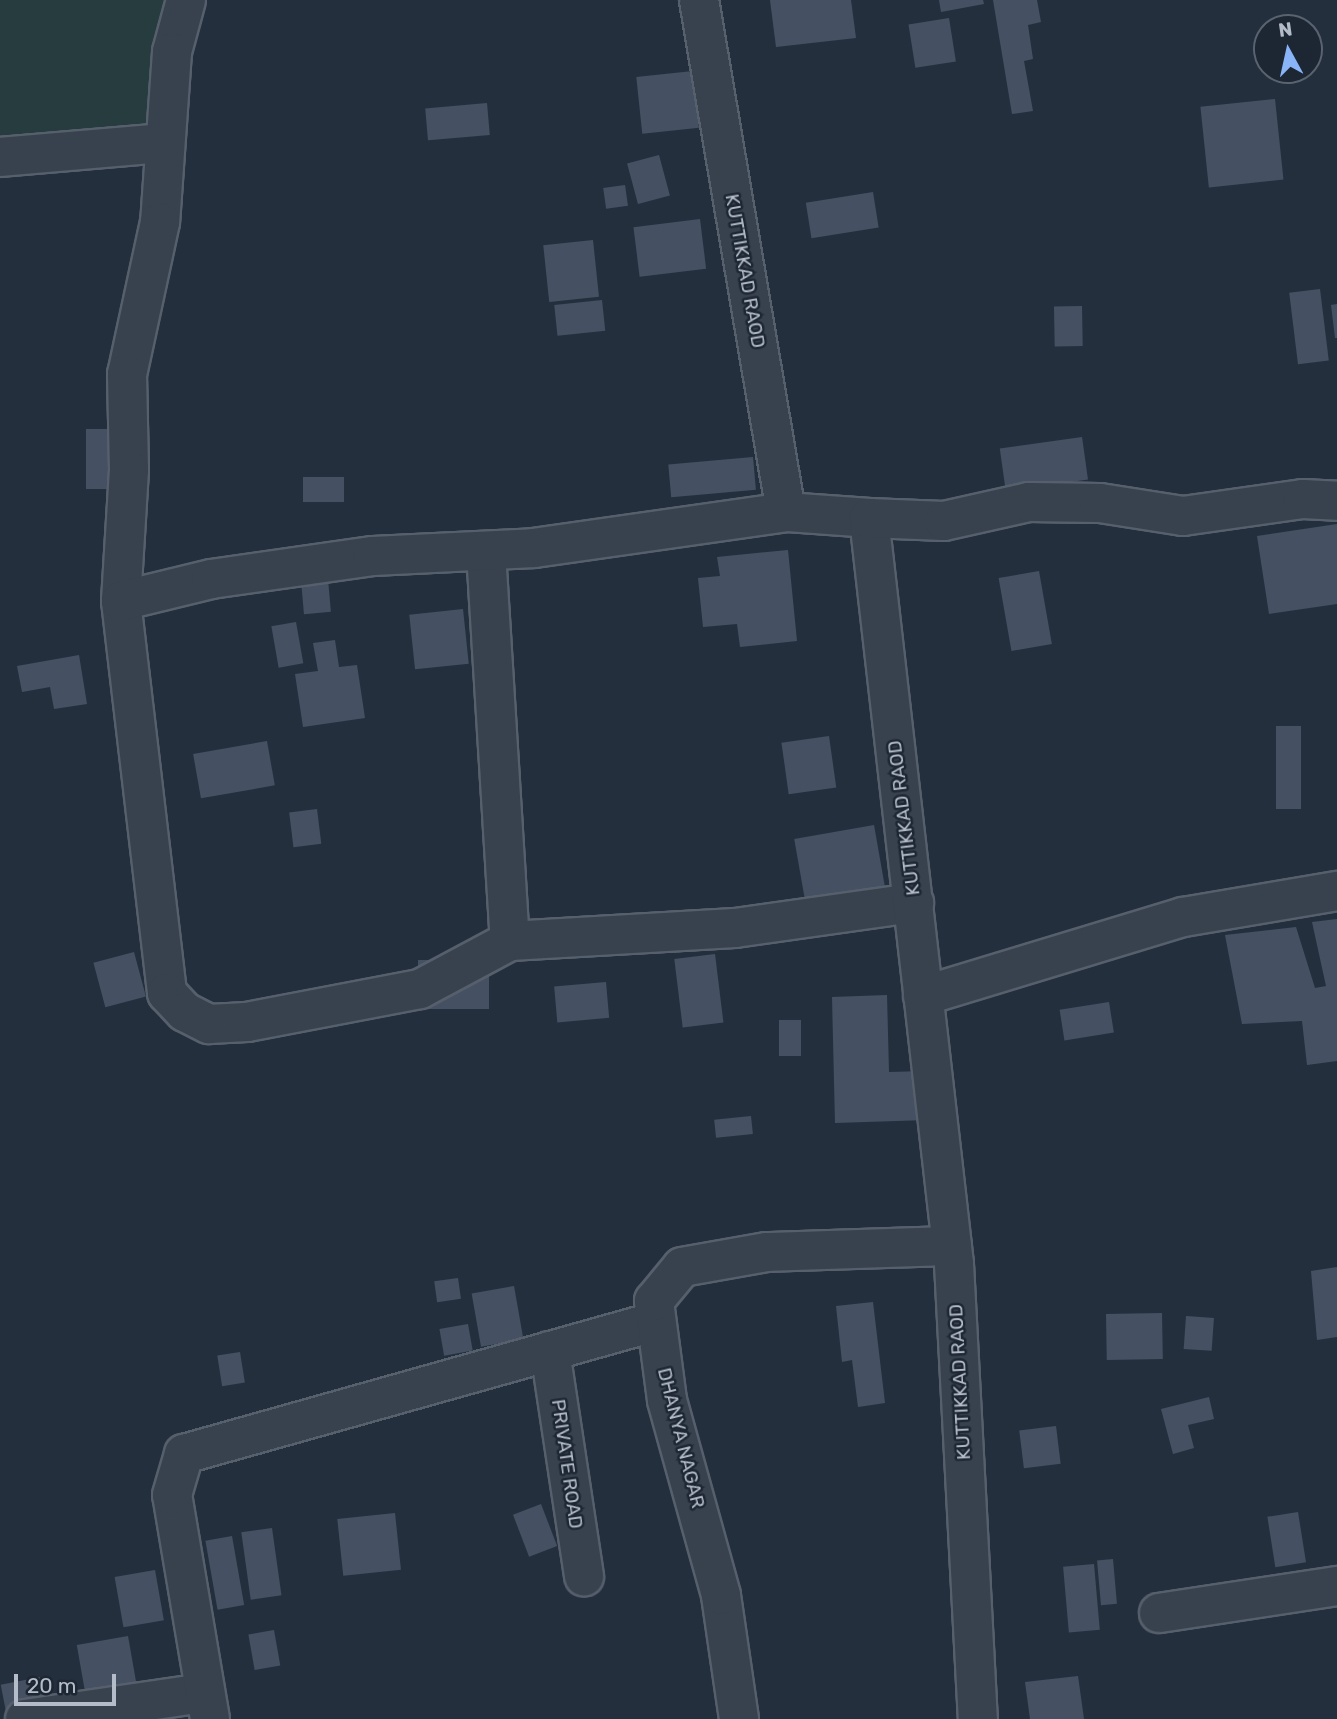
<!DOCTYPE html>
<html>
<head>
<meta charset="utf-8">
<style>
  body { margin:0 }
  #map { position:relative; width:1337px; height:1719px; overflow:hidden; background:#242f3e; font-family:Rubik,sans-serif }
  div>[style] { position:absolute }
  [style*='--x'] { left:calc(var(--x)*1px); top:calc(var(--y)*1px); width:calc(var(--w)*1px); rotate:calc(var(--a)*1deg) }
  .green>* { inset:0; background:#263c3f; transform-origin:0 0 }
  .building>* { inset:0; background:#455162; transform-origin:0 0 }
  .roads { filter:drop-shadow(2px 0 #565f6c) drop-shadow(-2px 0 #565f6c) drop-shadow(0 2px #565f6c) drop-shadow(0 -2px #565f6c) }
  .minor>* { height:38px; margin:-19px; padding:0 19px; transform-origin:19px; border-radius:19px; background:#38414e }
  span { translate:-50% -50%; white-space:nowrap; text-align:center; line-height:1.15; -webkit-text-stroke:5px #1d2633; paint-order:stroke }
  .street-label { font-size:19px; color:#b4bcc9 }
  .north { position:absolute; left:1253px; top:14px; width:70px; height:70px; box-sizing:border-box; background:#1d2633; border:2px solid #59626f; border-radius:50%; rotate:352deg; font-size:19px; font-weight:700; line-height:28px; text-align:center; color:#b4bcc9 }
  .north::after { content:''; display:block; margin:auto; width:24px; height:32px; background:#8ab4f8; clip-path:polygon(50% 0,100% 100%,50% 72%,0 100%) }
  .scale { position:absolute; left:14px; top:1674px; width:102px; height:32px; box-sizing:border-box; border:4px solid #b4bcc9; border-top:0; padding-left:9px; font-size:21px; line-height:24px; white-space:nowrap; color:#b4bcc9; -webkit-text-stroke:5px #1d2633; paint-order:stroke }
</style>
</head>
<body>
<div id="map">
  <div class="green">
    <i style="left:0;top:0;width:180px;height:137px"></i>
  </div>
  <div class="building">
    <i style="clip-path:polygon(770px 0,851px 0,856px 38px,776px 47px)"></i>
    <i style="clip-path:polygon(939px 0,983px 0,984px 4px,941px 12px)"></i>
    <i style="clip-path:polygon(993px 0,1037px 0,1041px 22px,1028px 25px,1033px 59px,1024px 61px,1033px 111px,1012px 114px)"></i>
    <i style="left:949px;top:18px;width:44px;height:41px;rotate:81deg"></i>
    <i style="left:693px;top:71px;width:57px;height:57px;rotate:84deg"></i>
    <i style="left:1275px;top:99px;width:81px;height:75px;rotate:84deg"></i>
    <i style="left:487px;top:103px;width:32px;height:62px;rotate:85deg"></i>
    <i style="left:659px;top:155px;width:42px;height:33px;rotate:75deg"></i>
    <i style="left:625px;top:185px;width:21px;height:22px;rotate:82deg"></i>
    <i style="left:873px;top:192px;width:36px;height:68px;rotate:81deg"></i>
    <i style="left:700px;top:219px;width:50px;height:67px;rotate:83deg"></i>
    <i style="left:593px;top:240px;width:57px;height:50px;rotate:84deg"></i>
    <i style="left:1320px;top:289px;width:72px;height:31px;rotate:83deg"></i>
    <i style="left:602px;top:300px;width:31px;height:48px;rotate:84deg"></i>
    <i style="clip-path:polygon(1337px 304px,1337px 338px,1335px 338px,1331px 305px)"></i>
    <i style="left:1082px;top:306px;width:40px;height:28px;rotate:89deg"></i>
    <i style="left:86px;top:429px;width:27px;height:60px"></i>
    <i style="left:1082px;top:437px;width:43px;height:83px;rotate:82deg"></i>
    <i style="left:753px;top:457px;width:33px;height:85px;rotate:85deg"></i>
    <i style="left:303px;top:477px;width:41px;height:25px"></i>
    <i style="clip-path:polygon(1337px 524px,1337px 604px,1269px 614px,1257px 536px)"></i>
    <i style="clip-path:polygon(788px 550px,797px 641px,740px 647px,737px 624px,703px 627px,698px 578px,720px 576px,717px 557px)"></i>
    <i style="left:1039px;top:571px;width:74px;height:41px;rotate:80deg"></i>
    <i style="left:328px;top:579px;width:33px;height:27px;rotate:85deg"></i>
    <i style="left:463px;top:609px;width:55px;height:54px;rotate:84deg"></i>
    <i style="left:296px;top:622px;width:42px;height:25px;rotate:80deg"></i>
    <i style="clip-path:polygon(335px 640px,339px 667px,357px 665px,365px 718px,303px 727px,295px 674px,318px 671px,313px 643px)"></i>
    <i style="clip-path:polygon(79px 655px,87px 704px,54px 709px,50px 687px,22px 692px,17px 666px)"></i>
    <i style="left:1276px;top:726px;width:25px;height:83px"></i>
    <i style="left:829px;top:736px;width:52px;height:48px;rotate:82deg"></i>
    <i style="left:267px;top:741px;width:45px;height:75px;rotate:80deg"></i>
    <i style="left:317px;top:809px;width:35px;height:28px;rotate:83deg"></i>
    <i style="left:874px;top:825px;width:66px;height:81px;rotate:80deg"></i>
    <i style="clip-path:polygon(1337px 919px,1337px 1061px,1307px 1065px,1302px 1021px,1242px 1024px,1225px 935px,1296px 927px,1315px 988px,1326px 986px,1312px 922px)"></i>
    <i style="left:134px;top:952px;width:46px;height:42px;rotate:75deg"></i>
    <i style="left:715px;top:954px;width:69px;height:41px;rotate:83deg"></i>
    <i style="left:489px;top:960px;width:49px;height:71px;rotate:90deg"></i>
    <i style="left:606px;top:982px;width:36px;height:52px;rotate:85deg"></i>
    <i style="clip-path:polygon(887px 995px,889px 1072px,926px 1071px,927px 1120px,835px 1123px,832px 997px)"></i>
    <i style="left:1109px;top:1002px;width:31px;height:50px;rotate:81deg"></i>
    <i style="left:779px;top:1020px;width:22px;height:36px"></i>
    <i style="left:751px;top:1116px;width:18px;height:37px;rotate:84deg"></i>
    <i style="clip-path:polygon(1337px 1267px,1337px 1337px,1317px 1340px,1311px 1271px)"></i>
    <i style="left:458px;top:1278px;width:21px;height:24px;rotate:82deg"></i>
    <i style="left:514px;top:1286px;width:54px;height:43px;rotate:80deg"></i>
    <i style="clip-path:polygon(873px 1302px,885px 1403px,858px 1407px,852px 1360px,842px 1362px,836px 1306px)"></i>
    <i style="left:1162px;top:1313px;width:46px;height:56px;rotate:89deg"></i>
    <i style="left:1186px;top:1316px;width:28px;height:33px;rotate:4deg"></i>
    <i style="left:468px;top:1324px;width:27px;height:29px;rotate:80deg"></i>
    <i style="left:240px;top:1352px;width:31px;height:23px;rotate:81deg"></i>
    <i style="clip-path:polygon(1209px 1397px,1214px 1419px,1188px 1425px,1194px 1448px,1173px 1454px,1161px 1409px)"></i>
    <i style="left:1056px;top:1426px;width:38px;height:37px;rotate:83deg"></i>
    <i style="left:541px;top:1504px;width:45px;height:30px;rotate:69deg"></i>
    <i style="left:1298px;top:1512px;width:51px;height:31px;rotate:81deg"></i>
    <i style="left:395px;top:1513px;width:57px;height:58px;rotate:84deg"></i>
    <i style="left:272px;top:1528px;width:68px;height:31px;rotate:82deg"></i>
    <i style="left:232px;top:1536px;width:70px;height:27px;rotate:80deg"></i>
    <i style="left:1113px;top:1559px;width:45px;height:16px;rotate:85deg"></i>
    <i style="left:1094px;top:1564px;width:66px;height:31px;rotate:85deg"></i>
    <i style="left:155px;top:1570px;width:51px;height:41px;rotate:80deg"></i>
    <i style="left:274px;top:1630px;width:36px;height:26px;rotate:80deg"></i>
    <i style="left:128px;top:1636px;width:55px;height:52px;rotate:80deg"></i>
    <i style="clip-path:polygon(1078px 1676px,1084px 1719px,1030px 1719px,1025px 1682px)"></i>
    <i style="left:40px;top:1677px;width:38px;height:40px;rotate:79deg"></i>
  </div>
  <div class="roads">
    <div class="minor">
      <i style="--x:186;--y:0;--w:54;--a:105.1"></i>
      <i style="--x:172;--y:52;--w:170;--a:94"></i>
      <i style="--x:160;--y:222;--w:156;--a:102.2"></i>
      <i style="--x:127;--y:374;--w:96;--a:88.8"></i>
      <i style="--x:129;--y:470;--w:131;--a:93.5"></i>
      <i style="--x:121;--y:601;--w:395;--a:83.3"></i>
      <i style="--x:167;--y:993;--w:26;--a:47"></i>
      <i style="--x:185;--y:1012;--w:27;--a:27"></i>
      <i style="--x:209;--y:1024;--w:38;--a:-3"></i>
      <i style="--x:247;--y:1022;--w:176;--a:-10.8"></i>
      <i style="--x:420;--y:989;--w:102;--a:-28.1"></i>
      <i style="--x:510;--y:941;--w:225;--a:-3.3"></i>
      <i style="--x:735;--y:928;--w:181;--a:-8"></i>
      <i style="--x:699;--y:0;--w:519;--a:80.36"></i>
      <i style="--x:786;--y:512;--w:83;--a:4.1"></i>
      <i style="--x:869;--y:518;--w:751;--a:83.5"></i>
      <i style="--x:954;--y:1264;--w:456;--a:87"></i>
      <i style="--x:0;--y:157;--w:164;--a:-4.9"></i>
      <i style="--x:869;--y:518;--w:75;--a:2.3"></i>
      <i style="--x:944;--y:521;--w:87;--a:-12.6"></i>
      <i style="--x:1029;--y:502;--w:71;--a:0.8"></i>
      <i style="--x:1100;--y:503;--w:84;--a:8.9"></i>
      <i style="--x:1183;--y:516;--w:121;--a:-8.1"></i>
      <i style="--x:1303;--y:499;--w:34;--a:3"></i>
      <i style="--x:486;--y:552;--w:390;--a:86.5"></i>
      <i style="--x:121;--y:601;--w:93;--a:-13.7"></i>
      <i style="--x:211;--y:579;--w:164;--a:-8.1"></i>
      <i style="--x:373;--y:556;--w:161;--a:-2.8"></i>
      <i style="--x:534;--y:548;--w:255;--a:-8.1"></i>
      <i style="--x:923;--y:996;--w:272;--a:-16.9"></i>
      <i style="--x:1183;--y:917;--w:156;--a:-9.6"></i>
      <i style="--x:550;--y:1351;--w:228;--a:81.4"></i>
      <i style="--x:1159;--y:1613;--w:180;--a:-8.6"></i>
      <i style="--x:25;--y:1719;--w:180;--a:-8.3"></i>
      <i style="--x:210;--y:1719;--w:227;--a:-99.6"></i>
      <i style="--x:172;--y:1495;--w:43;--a:-73.7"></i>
      <i style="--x:184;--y:1454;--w:490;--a:-15.7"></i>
      <i style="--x:739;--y:1719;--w:125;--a:-98.3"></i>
      <i style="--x:721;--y:1595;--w:202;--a:-105.5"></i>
      <i style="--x:667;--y:1400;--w:100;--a:-97.5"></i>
      <i style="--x:654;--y:1301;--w:44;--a:-50.5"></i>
      <i style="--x:682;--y:1267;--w:86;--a:-10"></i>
      <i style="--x:767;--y:1252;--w:185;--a:-1.9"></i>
    </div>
  </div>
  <div class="street-label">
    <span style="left:745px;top:271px;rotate:80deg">KUTTIKKAD RAOD</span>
    <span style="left:904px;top:818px;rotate:-97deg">KUTTIKKAD RAOD</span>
    <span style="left:960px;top:1382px;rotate:-93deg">KUTTIKKAD RAOD</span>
    <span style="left:681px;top:1438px;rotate:76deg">DHANYA NAGAR</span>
    <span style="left:567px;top:1464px;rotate:82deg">PRIVATE ROAD</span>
  </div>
  <div class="north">N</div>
  <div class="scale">20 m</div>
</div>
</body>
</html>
